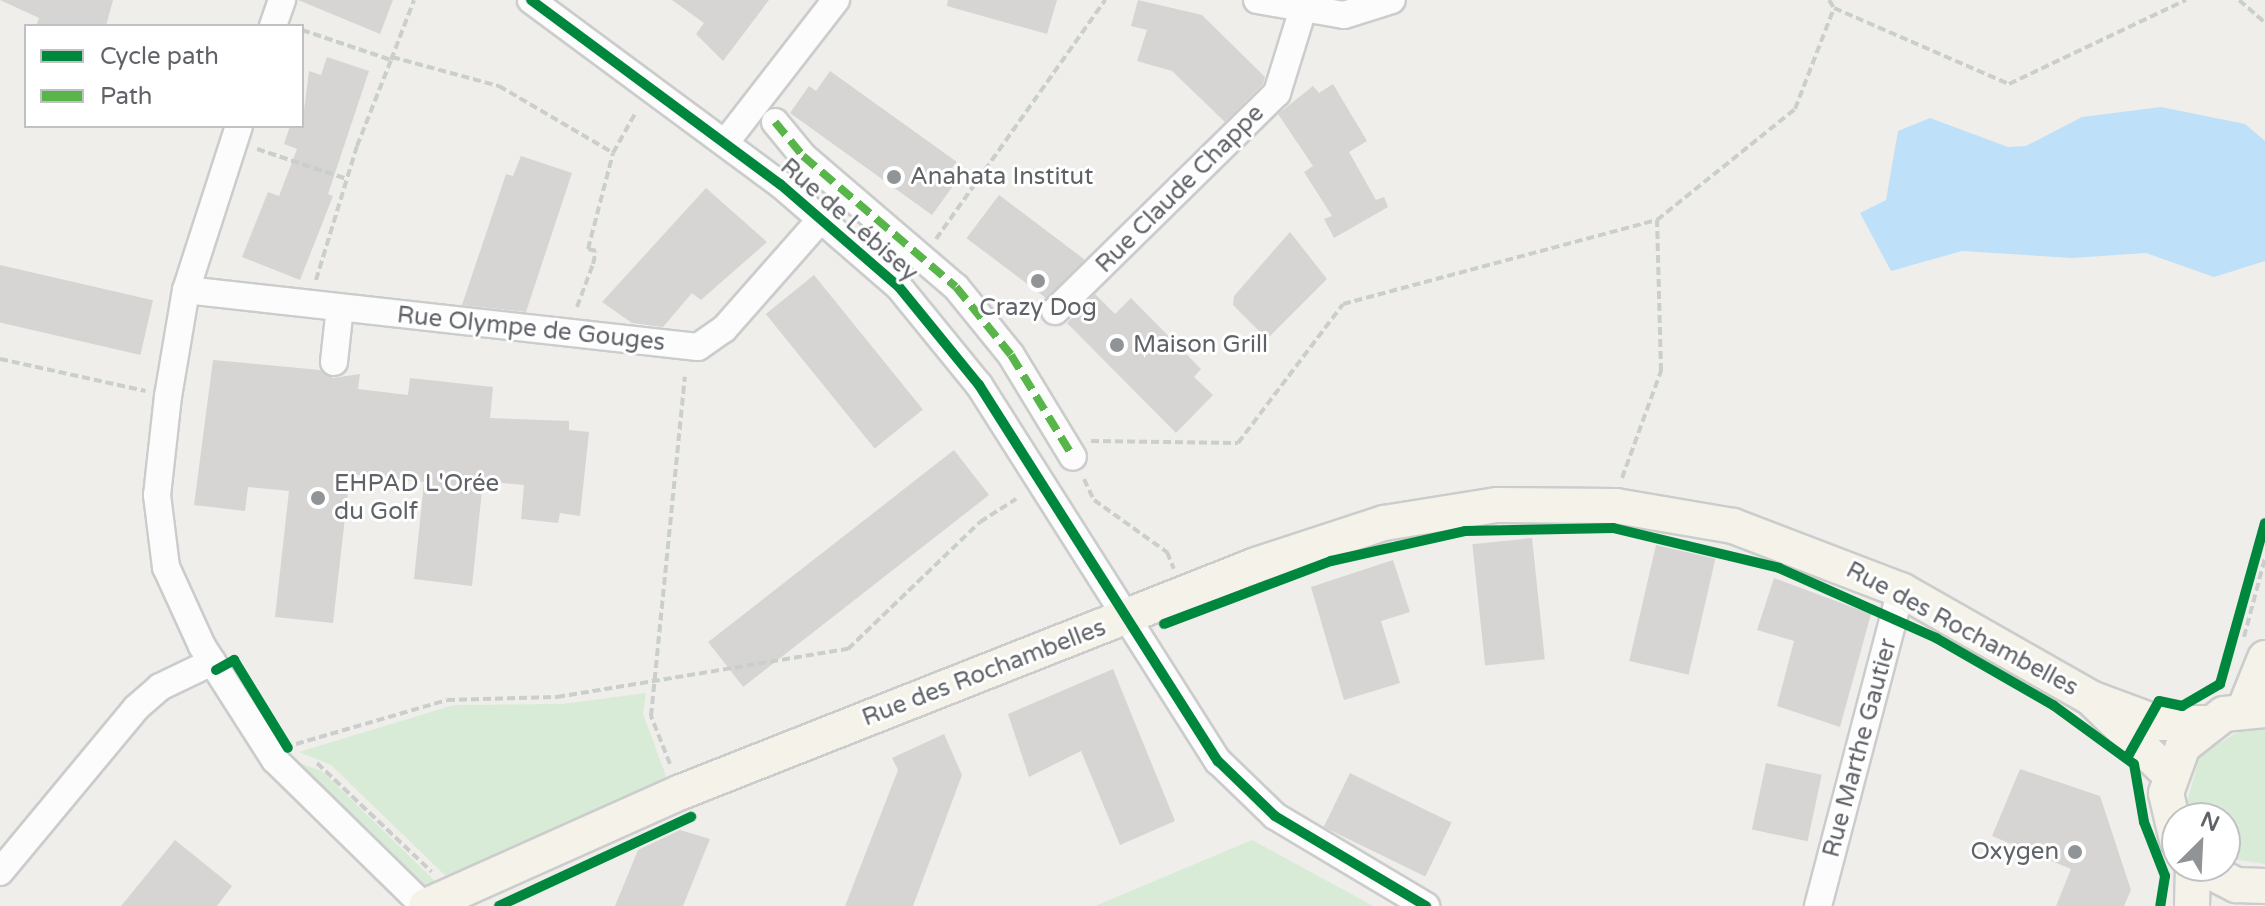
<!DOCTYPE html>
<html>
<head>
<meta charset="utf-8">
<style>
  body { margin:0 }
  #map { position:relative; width:2265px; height:906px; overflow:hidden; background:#efeeea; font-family:"Varela Round",sans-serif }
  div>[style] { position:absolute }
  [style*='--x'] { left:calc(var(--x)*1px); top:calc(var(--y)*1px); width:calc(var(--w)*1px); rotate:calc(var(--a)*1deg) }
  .green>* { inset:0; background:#d8ebd6 }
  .water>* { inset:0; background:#bfe0f9 }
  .building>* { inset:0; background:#d6d5d3; transform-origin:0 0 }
  .path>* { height:4px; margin-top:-2px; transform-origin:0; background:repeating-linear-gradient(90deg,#cacfcc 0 8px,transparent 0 12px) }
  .roads { filter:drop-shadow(2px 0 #cbcccc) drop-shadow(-2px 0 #cbcccc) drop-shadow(0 2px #cbcccc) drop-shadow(0 -2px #cbcccc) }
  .minor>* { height:26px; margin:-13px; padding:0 13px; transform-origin:13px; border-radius:13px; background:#fdfcfc }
  .major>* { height:34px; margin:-17px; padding:0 17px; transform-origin:17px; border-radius:17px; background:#f4f2e9 }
  .quiet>* { height:8px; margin-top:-4px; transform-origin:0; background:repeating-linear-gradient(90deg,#58b549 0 16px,transparent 0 24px) }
  .cycleway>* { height:10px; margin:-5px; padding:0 5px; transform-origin:5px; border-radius:5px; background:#00873e }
  .dots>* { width:22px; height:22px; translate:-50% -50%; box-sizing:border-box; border:4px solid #fff; border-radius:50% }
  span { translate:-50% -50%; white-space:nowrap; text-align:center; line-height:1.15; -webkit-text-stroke:6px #fff; paint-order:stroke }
  .poi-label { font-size:24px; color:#5f6368 }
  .left { translate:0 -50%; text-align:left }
  .right { translate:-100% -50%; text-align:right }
  .street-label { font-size:24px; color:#5f6368 }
  .legend { position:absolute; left:24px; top:24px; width:280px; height:104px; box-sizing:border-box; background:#fff; border:2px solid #bfc1c3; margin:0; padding:10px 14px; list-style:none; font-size:24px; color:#5f6368 }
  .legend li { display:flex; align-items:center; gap:16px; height:40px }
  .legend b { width:40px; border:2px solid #bfc1c3 }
  .north { position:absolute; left:2161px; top:802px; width:80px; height:80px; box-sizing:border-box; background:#fff; border:2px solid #bfc1c3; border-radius:50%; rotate:24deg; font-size:22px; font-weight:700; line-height:32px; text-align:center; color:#5f6368 }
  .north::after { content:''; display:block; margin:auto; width:28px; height:36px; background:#919496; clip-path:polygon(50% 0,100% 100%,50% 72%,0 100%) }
</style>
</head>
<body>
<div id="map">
  <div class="green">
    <i style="clip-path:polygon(646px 693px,643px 714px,669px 784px,453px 883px,331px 765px,299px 752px,454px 705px,562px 704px)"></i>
    <i style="clip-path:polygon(2241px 730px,2265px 730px,2265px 864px,2225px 858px,2225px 818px,2190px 818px,2187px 802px,2200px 755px)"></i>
    <i style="clip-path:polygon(293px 761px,322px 771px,437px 883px,431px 890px,419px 884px)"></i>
    <i style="clip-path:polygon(1252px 840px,1373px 906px,1095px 906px)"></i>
  </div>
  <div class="water">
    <i style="clip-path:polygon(2161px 107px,2245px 124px,2265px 141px,2265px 261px,2214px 277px,2146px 253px,2072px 258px,1962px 251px,1891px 271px,1860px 213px,1886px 200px,1898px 131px,1930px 118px,2008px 147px,2026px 146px,2082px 117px)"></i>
  </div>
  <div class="building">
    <i style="clip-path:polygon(0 0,113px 0,106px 26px,36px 26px,39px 18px)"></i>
    <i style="clip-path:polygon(298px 0,393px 0,380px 34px)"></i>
    <i style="clip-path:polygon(672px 0,769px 0,723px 61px,696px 34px,704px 23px)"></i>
    <i style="clip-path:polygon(948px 0,1057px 0,1047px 34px,947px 6px)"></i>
    <i style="clip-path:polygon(1138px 0,1202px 15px,1265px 77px,1263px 84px,1225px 122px,1172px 71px,1137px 61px,1147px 30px,1131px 26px)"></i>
    <i style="clip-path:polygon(327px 57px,369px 71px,328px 194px,333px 196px,300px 280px,242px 257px,268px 192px,279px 196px,297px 149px,284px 144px,290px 126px,302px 126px,309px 71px,321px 75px)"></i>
    <i style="clip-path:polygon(830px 71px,957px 162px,952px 168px,961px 175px,932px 215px,790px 113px,809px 86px,816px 91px)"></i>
    <i style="clip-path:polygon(1333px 84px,1367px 141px,1349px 152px,1376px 200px,1384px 197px,1388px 207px,1334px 238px,1324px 219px,1332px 216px,1304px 172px,1313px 166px,1278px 114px,1313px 86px,1319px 93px)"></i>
    <i style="clip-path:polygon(521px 156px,572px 173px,526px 312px,462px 305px,506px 174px,513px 176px)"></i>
    <i style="clip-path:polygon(706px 188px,767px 242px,701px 300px,692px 293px,663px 327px,632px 323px,602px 302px)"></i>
    <i style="left:999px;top:195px;width:107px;height:54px;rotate:37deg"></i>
    <i style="clip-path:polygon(1290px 232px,1327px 279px,1267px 339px,1233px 305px,1234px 296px)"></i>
    <i style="left:0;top:265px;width:157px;height:56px;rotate:13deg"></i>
    <i style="left:814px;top:275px;width:173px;height:62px;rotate:51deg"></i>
    <i style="clip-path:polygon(1095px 294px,1115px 314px,1131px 298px,1201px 369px,1194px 377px,1213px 395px,1176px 433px,1067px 323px)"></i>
    <i style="clip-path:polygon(213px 360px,320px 370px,333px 378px,360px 374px,358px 389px,408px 395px,410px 378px,493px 387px,490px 418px,569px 421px,569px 430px,589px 432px,580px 516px,560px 513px,558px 523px,521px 519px,524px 485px,483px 481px,472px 586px,414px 579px,424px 482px,350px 474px,333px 623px,275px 617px,289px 491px,248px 487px,245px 511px,194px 505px)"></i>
    <i style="left:954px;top:450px;width:57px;height:312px;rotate:52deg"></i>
    <i style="left:1532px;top:538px;width:122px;height:60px;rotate:84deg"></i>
    <i style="left:1656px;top:545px;width:61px;height:119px;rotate:13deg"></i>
    <i style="clip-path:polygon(1393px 560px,1410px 612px,1381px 621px,1400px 683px,1344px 700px,1311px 587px)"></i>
    <i style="clip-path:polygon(1774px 578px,1871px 614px,1840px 727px,1777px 706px,1794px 641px,1757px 630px)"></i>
    <i style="clip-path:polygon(1113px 669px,1175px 821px,1120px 845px,1081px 751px,1029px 777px,1008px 714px)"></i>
    <i style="clip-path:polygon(944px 734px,962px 775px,913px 906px,845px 906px,898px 770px,892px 758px)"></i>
    <i style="left:1766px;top:763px;width:57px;height:68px;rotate:12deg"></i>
    <i style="clip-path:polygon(2020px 769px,2100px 796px,2131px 890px,2124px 906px,2056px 906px,2071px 869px,1992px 836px)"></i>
    <i style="left:1350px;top:773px;width:113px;height:60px;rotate:26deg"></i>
    <i style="clip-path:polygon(680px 830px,710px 839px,683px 906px,615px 906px,638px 850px)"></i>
    <i style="clip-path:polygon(175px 840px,232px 886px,217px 906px,121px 906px)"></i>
  </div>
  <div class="path">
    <i style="--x:1829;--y:0;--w:9;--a:58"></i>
    <i style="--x:1834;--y:8;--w:191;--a:23.5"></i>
    <i style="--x:2009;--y:84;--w:196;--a:-25.4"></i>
    <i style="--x:2239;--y:0;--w:35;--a:41"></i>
    <i style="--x:302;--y:30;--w:94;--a:18.6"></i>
    <i style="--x:391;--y:60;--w:64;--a:-69"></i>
    <i style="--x:392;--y:57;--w:111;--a:15.2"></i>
    <i style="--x:499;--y:86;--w:132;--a:30.4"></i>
    <i style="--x:257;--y:149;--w:95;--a:18.4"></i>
    <i style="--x:936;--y:239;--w:293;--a:-54.7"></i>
    <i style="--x:316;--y:280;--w:140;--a:-73"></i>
    <i style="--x:357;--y:146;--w:92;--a:-68.4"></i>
    <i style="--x:577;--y:307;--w:46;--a:-69.6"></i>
    <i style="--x:593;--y:264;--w:13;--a:-77"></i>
    <i style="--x:596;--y:251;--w:8;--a:-166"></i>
    <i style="--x:588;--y:249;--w:99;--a:-75.4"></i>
    <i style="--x:613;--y:153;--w:47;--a:-60.7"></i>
    <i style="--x:0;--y:359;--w:149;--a:12.4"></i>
    <i style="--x:1091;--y:441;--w:147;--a:0.8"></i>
    <i style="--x:1238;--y:443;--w:174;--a:-52.9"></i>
    <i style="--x:1343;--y:304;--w:325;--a:-15"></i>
    <i style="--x:1657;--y:220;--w:177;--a:-38.8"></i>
    <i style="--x:1795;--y:109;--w:108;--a:-68.9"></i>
    <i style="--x:1622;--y:478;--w:114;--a:-70"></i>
    <i style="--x:1661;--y:371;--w:151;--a:-91.5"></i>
    <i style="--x:1084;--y:479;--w:23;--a:65"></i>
    <i style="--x:1094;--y:500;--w:90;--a:35.5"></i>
    <i style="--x:1167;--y:552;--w:18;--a:68"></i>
    <i style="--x:2244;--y:637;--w:82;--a:-75.1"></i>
    <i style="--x:296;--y:744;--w:157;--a:-16.2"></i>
    <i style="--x:447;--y:700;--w:110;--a:-1.6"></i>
    <i style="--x:557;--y:697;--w:295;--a:-9.4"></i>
    <i style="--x:848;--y:649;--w:183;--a:-43.9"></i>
    <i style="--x:980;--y:522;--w:43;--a:-32.6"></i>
    <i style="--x:317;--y:763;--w:158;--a:43.5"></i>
    <i style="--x:670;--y:764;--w:52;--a:-111.6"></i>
    <i style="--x:651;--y:716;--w:341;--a:-84.3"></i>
  </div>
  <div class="roads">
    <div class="minor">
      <i style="--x:531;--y:0;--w:310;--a:36.5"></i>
      <i style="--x:780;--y:184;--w:157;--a:40.9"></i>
      <i style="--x:899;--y:287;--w:127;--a:50.8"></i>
      <i style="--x:979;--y:385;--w:446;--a:57.6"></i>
      <i style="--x:1218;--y:761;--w:79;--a:44"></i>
      <i style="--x:1275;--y:816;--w:176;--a:30.8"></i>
      <i style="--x:1257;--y:0;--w:88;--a:9.8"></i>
      <i style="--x:1344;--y:15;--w:50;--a:-17.4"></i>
      <i style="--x:273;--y:26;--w:28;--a:-71"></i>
      <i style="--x:775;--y:122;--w:44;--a:50.5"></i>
      <i style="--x:803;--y:156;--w:201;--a:40.6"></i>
      <i style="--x:956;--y:287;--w:87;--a:51"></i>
      <i style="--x:1011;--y:355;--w:119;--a:58.7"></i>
      <i style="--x:239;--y:126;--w:172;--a:107.9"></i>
      <i style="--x:186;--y:290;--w:108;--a:99.6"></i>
      <i style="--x:168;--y:396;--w:100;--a:96.3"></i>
      <i style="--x:157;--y:495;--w:73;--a:82.9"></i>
      <i style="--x:166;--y:567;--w:87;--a:65.5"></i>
      <i style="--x:202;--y:646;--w:135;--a:57.4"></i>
      <i style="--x:275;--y:760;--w:209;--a:44.4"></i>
      <i style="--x:725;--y:143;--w:181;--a:-52.2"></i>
      <i style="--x:186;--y:290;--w:515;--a:6.35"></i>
      <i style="--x:698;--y:347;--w:32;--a:-35"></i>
      <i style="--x:724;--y:329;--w:147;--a:-48.6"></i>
      <i style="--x:1055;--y:311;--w:311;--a:-44.5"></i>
      <i style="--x:1277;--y:93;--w:85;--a:-72.8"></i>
      <i style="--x:334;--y:362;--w:55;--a:-83.8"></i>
      <i style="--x:0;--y:872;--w:213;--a:-50.3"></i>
      <i style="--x:136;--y:708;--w:32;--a:-41"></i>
      <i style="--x:160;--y:687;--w:58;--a:-25.7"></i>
      <i style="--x:1818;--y:906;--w:327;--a:-75.3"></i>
    </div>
    <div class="major">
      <i style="--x:2093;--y:700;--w:106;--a:44.2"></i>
      <i style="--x:2244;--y:710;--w:56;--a:-68"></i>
      <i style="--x:2177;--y:840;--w:48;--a:-103.2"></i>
      <i style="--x:2166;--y:793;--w:50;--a:-70.1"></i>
      <i style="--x:2183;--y:746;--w:52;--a:-38"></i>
      <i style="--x:2224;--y:714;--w:41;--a:-5.6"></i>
      <i style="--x:2199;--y:866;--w:42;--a:27.2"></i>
      <i style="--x:2236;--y:885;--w:29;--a:2"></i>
      <i style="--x:426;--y:906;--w:279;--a:-24.1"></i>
      <i style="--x:681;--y:792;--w:618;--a:-21.54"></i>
      <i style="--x:1256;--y:565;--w:135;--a:-18.2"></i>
      <i style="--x:1384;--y:523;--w:114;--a:-9.1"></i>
      <i style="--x:1497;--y:505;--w:119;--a:0.5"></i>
      <i style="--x:1616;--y:506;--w:119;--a:9.7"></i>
      <i style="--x:1733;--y:526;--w:180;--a:20.9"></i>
      <i style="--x:1901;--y:590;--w:221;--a:29.6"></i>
      <i style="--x:2093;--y:699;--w:69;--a:20.3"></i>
      <i style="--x:2158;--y:723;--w:48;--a:0"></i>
      <i style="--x:2192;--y:906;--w:40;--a:-88.6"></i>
    </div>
  </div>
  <div class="quiet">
    <i style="--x:775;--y:122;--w:44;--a:50.5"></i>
    <i style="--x:803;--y:156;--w:201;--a:40.6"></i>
    <i style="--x:956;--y:287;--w:87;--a:51"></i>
    <i style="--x:1011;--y:355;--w:119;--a:58.7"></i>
  </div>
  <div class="cycleway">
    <i style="--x:531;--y:0;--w:310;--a:36.5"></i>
    <i style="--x:780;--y:184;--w:157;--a:40.9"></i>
    <i style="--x:899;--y:287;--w:127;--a:50.8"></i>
    <i style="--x:979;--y:385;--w:446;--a:57.6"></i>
    <i style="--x:1218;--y:761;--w:79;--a:44"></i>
    <i style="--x:1275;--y:816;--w:176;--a:30.8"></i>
    <i style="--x:1164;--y:624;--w:178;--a:-20.7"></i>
    <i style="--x:1331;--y:561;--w:137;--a:-12.6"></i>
    <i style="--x:1465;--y:531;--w:148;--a:-1.2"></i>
    <i style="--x:1613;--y:528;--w:171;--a:13.5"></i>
    <i style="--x:1779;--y:568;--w:172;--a:24"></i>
    <i style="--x:1936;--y:638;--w:135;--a:29.8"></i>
    <i style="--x:2053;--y:705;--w:100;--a:36.1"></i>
    <i style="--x:2134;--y:764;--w:59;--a:80.2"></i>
    <i style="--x:2144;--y:822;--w:58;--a:68.7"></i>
    <i style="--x:2165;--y:876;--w:30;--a:99"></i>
    <i style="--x:216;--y:670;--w:21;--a:-29"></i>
    <i style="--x:234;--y:660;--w:103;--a:58.5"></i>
    <i style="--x:2127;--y:758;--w:65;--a:-60.7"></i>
    <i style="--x:2159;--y:701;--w:24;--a:12"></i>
    <i style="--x:2182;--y:706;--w:44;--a:-30.1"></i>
    <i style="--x:2220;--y:684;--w:167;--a:-74.4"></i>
    <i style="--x:499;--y:906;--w:212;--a:-24.9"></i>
  </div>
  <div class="dots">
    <i style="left:894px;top:177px;background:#919496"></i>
    <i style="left:1038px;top:281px;background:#919496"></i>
    <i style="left:1117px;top:345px;background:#919496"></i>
    <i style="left:318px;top:498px;background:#919496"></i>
    <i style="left:2075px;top:852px;background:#919496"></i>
  </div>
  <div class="poi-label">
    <span class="left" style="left:910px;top:177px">Anahata Institut</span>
    <span style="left:1038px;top:308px">Crazy Dog</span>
    <span class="left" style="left:1133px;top:345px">Maison Grill</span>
    <span class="left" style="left:334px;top:498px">EHPAD L'Orée<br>du Golf</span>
    <span class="right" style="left:2059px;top:852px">Oxygen</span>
  </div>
  <div class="street-label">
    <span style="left:1180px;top:189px;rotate:-45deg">Rue Claude Chappe</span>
    <span style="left:849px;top:220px;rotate:41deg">Rue de Lébisey</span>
    <span style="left:531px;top:329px;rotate:6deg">Rue Olympe de Gouges</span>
    <span style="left:1962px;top:629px;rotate:28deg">Rue des Rochambelles</span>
    <span style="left:984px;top:673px;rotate:-21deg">Rue des Rochambelles</span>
    <span style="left:1860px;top:748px;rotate:-75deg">Rue Marthe Gautier</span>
  </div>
  <ul class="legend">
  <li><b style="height:10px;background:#00873e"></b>Cycle path</li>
  <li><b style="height:10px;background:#58b549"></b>Path</li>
  </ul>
  <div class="north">N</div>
</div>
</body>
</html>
